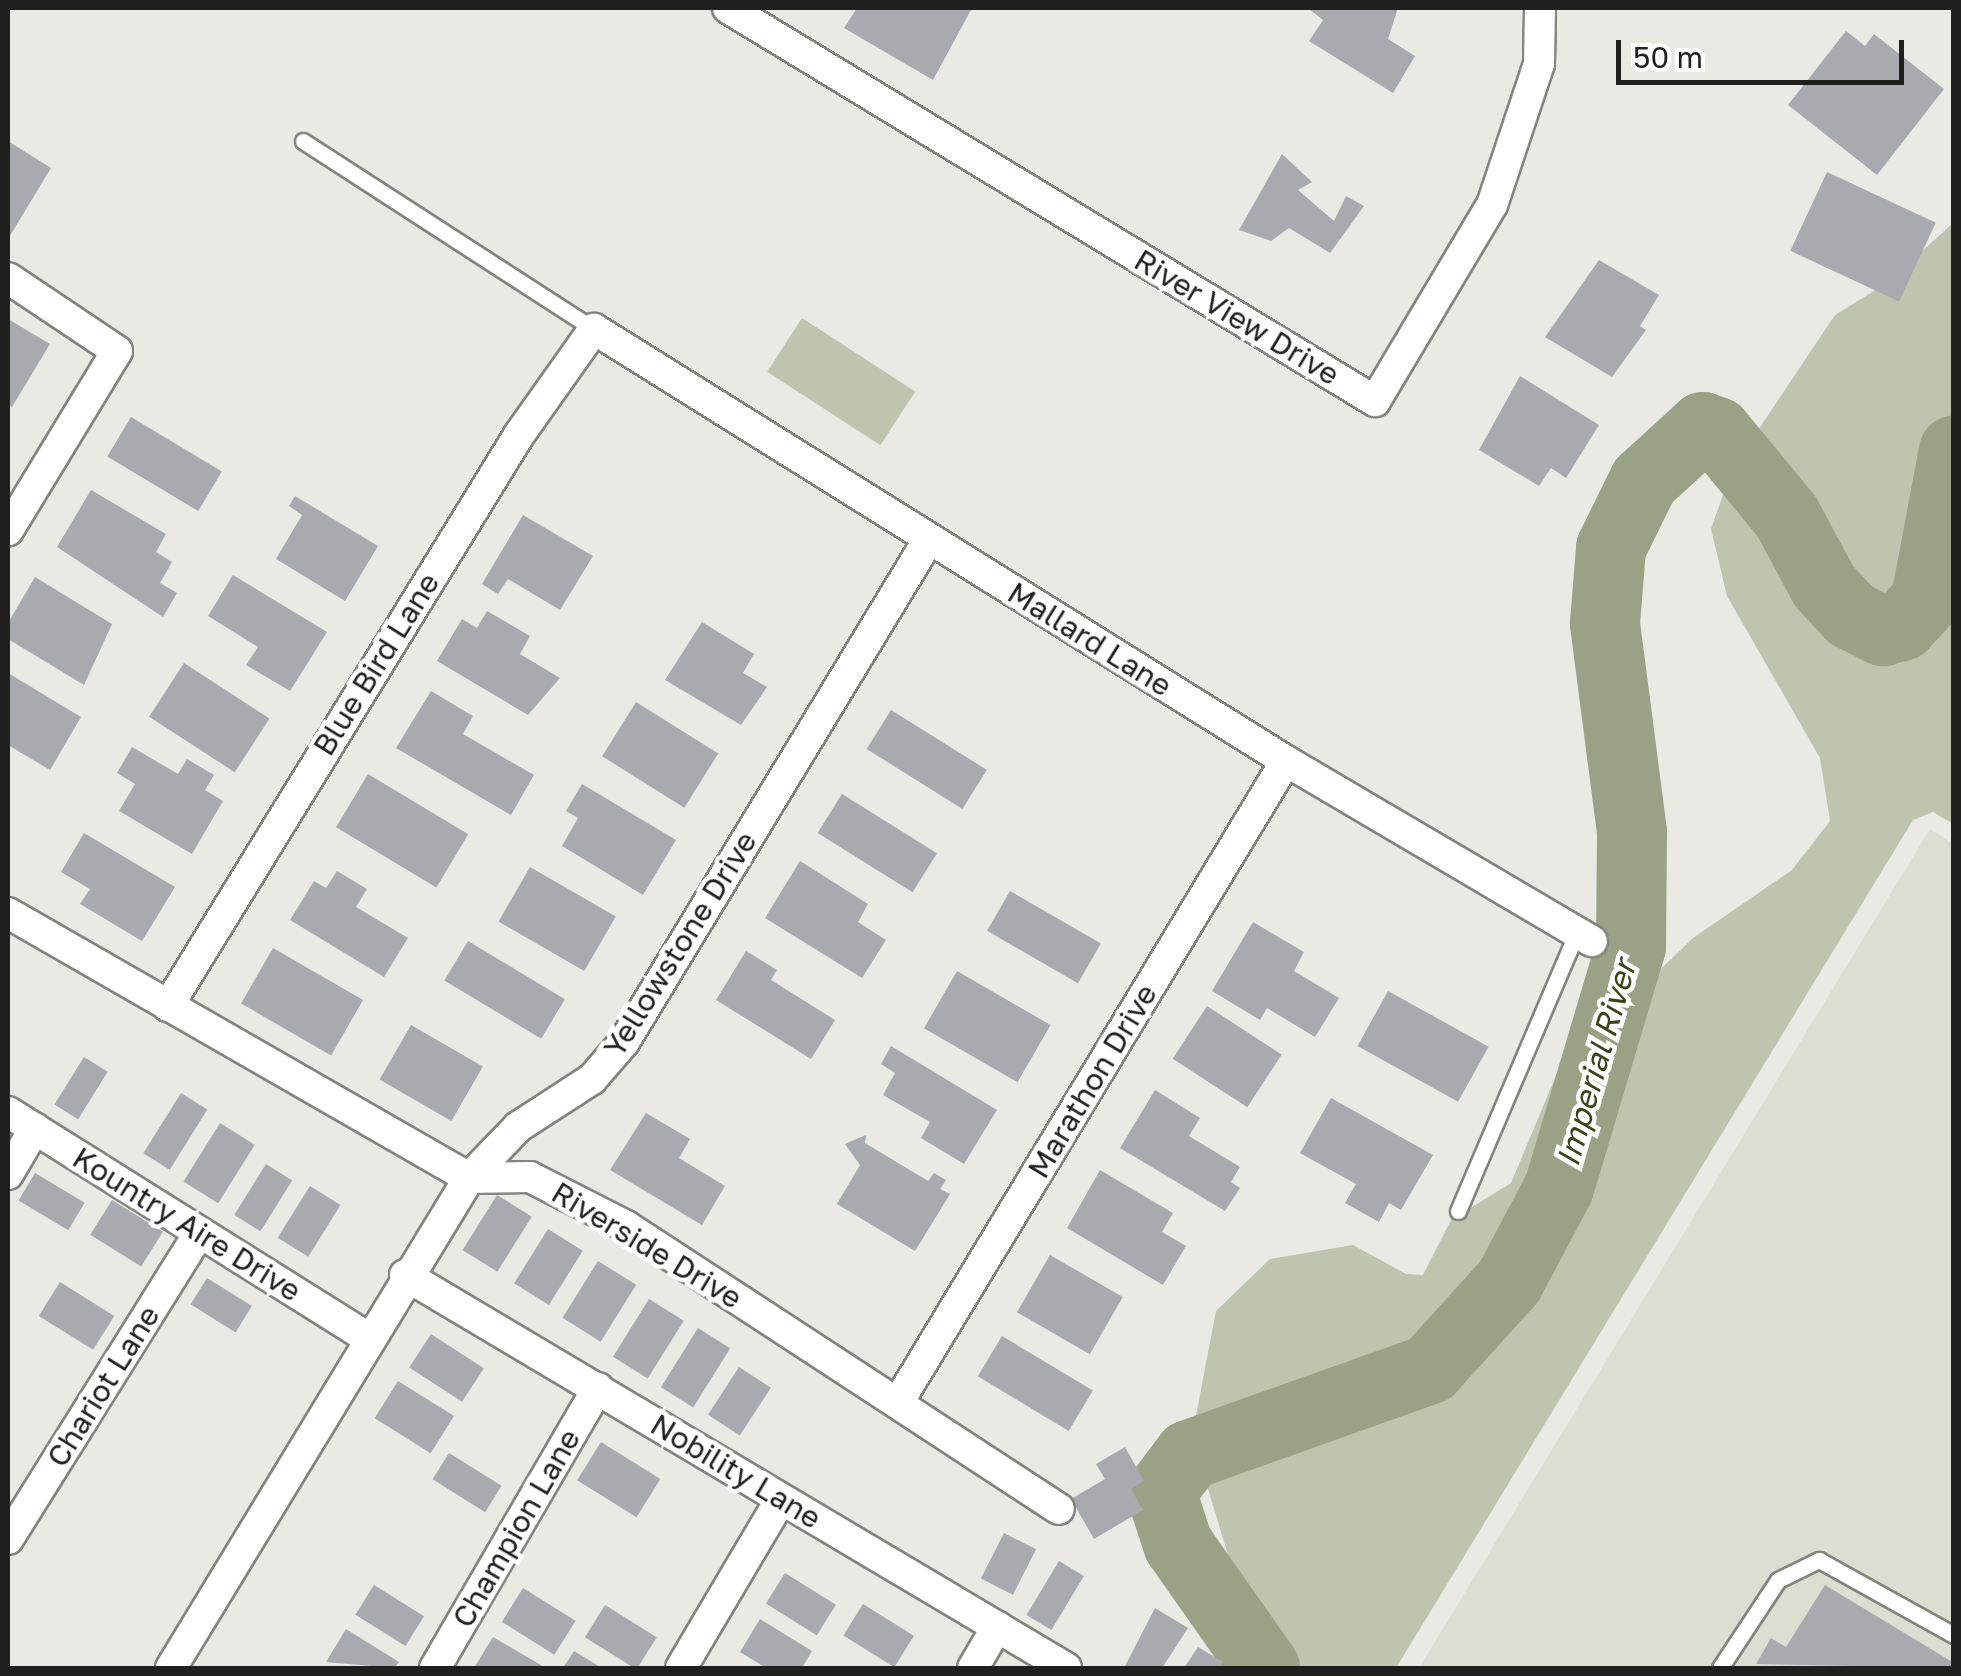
<!DOCTYPE html>
<html>
<head>
<meta charset="utf-8">
<style>
  body { margin:0 }
  #map { position:relative; width:1961px; height:1676px; overflow:hidden; background:#e8eae3; font-family:"Golos Text",sans-serif }
  div>[style] { position:absolute }
  [style*='--x'] { left:calc(var(--x)*1px); top:calc(var(--y)*1px); width:calc(var(--w)*1px); rotate:calc(var(--a)*1deg) }
  .built>* { inset:0; background:#dbdfd2 }
  .green>* { inset:0; background:#bec5af; transform-origin:0 0 }
  .river>* { height:70px; margin:-35px; padding:0 35px; transform-origin:35px; border-radius:35px; background:#9aa286 }
  .building>* { inset:0; background:#a7abb0; transform-origin:0 0 }
  .roads { filter:drop-shadow(2px 0 #82847e) drop-shadow(-2px 0 #82847e) drop-shadow(0 2px #82847e) drop-shadow(0 -2px #82847e) }
  .lane>* { height:15px; margin:-7.5px; padding:0 7.5px; transform-origin:7.5px; border-radius:7.5px; background:#fff }
  .street>* { height:30px; margin:-15px; padding:0 15px; transform-origin:15px; border-radius:15px; background:#fff }
  span { translate:-50% -50%; white-space:nowrap; text-align:center; line-height:1.15; -webkit-text-stroke:9px #fff; paint-order:stroke }
  .street-label { font-size:30px; color:#1f1f1d }
  .water-label { font-size:32px; color:#3a4516; font-style:italic }
  .frame { position:absolute; inset:0; border:10px solid #1f1f1d; pointer-events:none }
  .scale { position:absolute; left:1616px; top:40px; width:288px; height:45px; box-sizing:border-box; border:5px solid #1f1f1d; border-top:0; padding-left:12px; font-size:30px; line-height:35px; white-space:nowrap; color:#1f1f1d; -webkit-text-stroke:8px #fff; paint-order:stroke }
</style>
</head>
<body>
<div id="map">
  <div class="built">
    <i style="clip-path:polygon(1930px 829px,1953px 844px,1953px 1668px,1419px 1668px)"></i>
  </div>
  <div class="green">
    <i style="clip-path:polygon(1953px 223px,1953px 824px,1933px 812px,1913px 820px,1396px 1668px,1252px 1668px,1238px 1588px,1192px 1436px,1216px 1311px,1270px 1259px,1353px 1245px,1406px 1274px,1423px 1275px,1451px 1220px,1511px 1183px,1560px 1066px,1693px 938px,1792px 870px,1830px 821px,1820px 758px,1727px 596px,1711px 529px,1732px 469px,1835px 315px,1887px 283px)"></i>
    <i style="left:802px;top:318px;width:135px;height:64px;rotate:33deg"></i>
  </div>
  <div class="river">
    <i style="--x:1265;--y:1668;--w:151;--a:-125.1"></i>
    <i style="--x:1178;--y:1544;--w:55;--a:-108.1"></i>
    <i style="--x:1161;--y:1492;--w:46;--a:-52.9"></i>
    <i style="--x:1189;--y:1455;--w:256;--a:-19.6"></i>
    <i style="--x:1430;--y:1369;--w:118;--a:-47.8"></i>
    <i style="--x:1509;--y:1282;--w:106;--a:-62"></i>
    <i style="--x:1559;--y:1188;--w:252;--a:-73.4"></i>
    <i style="--x:1631;--y:947;--w:115;--a:-89.5"></i>
    <i style="--x:1632;--y:832;--w:211;--a:-97.4"></i>
    <i style="--x:1605;--y:623;--w:75;--a:-85.4"></i>
    <i style="--x:1611;--y:548;--w:75;--a:-63.8"></i>
    <i style="--x:1644;--y:481;--w:80;--a:-42.5"></i>
    <i style="--x:1703;--y:427;--w:15;--a:20"></i>
    <i style="--x:1717;--y:432;--w:110;--a:50.5"></i>
    <i style="--x:1787;--y:517;--w:78;--a:61.8"></i>
    <i style="--x:1824;--y:586;--w:40;--a:47"></i>
    <i style="--x:1851;--y:615;--w:36;--a:27"></i>
    <i style="--x:1883;--y:631;--w:20;--a:-15"></i>
    <i style="--x:1902;--y:626;--w:35;--a:-47"></i>
    <i style="--x:1926;--y:600;--w:152;--a:-79.4"></i>
  </div>
  <div class="building">
    <i style="clip-path:polygon(857px 8px,972px 8px,933px 80px,844px 28px)"></i>
    <i style="clip-path:polygon(1398px 8px,1388px 39px,1415px 56px,1393px 93px,1309px 41px,1323px 20px,1308px 8px)"></i>
    <i style="clip-path:polygon(1846px 31px,1865px 46px,1874px 34px,1944px 89px,1877px 175px,1788px 105px)"></i>
    <i style="clip-path:polygon(8px 141px,51px 168px,8px 239px)"></i>
    <i style="clip-path:polygon(1282px 154px,1312px 182px,1298px 190px,1334px 221px,1346px 196px,1364px 206px,1330px 253px,1289px 228px,1271px 241px,1239px 230px)"></i>
    <i style="left:1827px;top:172px;width:120px;height:87px;rotate:25deg"></i>
    <i style="clip-path:polygon(1599px 260px,1659px 295px,1640px 326px,1646px 330px,1612px 377px,1545px 337px)"></i>
    <i style="clip-path:polygon(8px 319px,50px 344px,12px 407px,8px 404px)"></i>
    <i style="clip-path:polygon(1520px 376px,1599px 425px,1566px 478px,1551px 468px,1539px 486px,1479px 450px)"></i>
    <i style="left:131px;top:417px;width:106px;height:46px;rotate:31deg"></i>
    <i style="clip-path:polygon(91px 490px,166px 534px,156px 552px,172px 562px,160px 583px,177px 593px,163px 617px,57px 547px)"></i>
    <i style="clip-path:polygon(295px 496px,378px 546px,345px 601px,276px 559px,302px 515px,289px 506px)"></i>
    <i style="clip-path:polygon(523px 515px,593px 556px,560px 610px,508px 579px,498px 594px,482px 584px)"></i>
    <i style="clip-path:polygon(233px 575px,327px 632px,290px 691px,246px 665px,258px 647px,208px 616px)"></i>
    <i style="clip-path:polygon(35px 577px,112px 624px,84px 685px,8px 639px,8px 623px)"></i>
    <i style="clip-path:polygon(487px 611px,530px 636px,520px 654px,560px 678px,528px 715px,437px 661px,462px 619px,477px 628px)"></i>
    <i style="clip-path:polygon(702px 622px,754px 654px,743px 673px,767px 687px,741px 725px,665px 680px)"></i>
    <i style="left:184px;top:663px;width:102px;height:64px;rotate:33deg"></i>
    <i style="clip-path:polygon(8px 673px,81px 717px,50px 770px,8px 745px)"></i>
    <i style="clip-path:polygon(431px 691px,473px 716px,463px 734px,534px 775px,511px 815px,396px 748px)"></i>
    <i style="left:636px;top:702px;width:97px;height:64px;rotate:32deg"></i>
    <i style="left:891px;top:710px;width:113px;height:46px;rotate:32deg"></i>
    <i style="clip-path:polygon(132px 747px,178px 774px,187px 759px,214px 775px,205px 790px,223px 801px,192px 854px,119px 811px,135px 784px,117px 773px)"></i>
    <i style="left:368px;top:774px;width:117px;height:62px;rotate:31deg"></i>
    <i style="clip-path:polygon(582px 784px,676px 840px,643px 895px,562px 846px,578px 818px,566px 811px)"></i>
    <i style="left:842px;top:794px;width:112px;height:46px;rotate:32deg"></i>
    <i style="clip-path:polygon(84px 833px,175px 887px,142px 941px,80px 904px,90px 889px,61px 872px)"></i>
    <i style="clip-path:polygon(800px 861px,868px 904px,858px 922px,886px 940px,862px 978px,765px 918px)"></i>
    <i style="left:530px;top:867px;width:99px;height:63px;rotate:30deg"></i>
    <i style="clip-path:polygon(337px 871px,367px 889px,356px 907px,408px 938px,384px 977px,290px 920px,314px 881px,326px 888px)"></i>
    <i style="left:1010px;top:891px;width:105px;height:46px;rotate:30deg"></i>
    <i style="clip-path:polygon(1253px 922px,1304px 952px,1294px 971px,1339px 998px,1315px 1037px,1267px 1008px,1260px 1020px,1212px 991px)"></i>
    <i style="left:468px;top:941px;width:113px;height:46px;rotate:31deg"></i>
    <i style="left:273px;top:948px;width:104px;height:64px;rotate:30deg"></i>
    <i style="clip-path:polygon(746px 951px,777px 970px,771px 980px,835px 1020px,811px 1059px,716px 1000px)"></i>
    <i style="left:957px;top:971px;width:108px;height:66px;rotate:30deg"></i>
    <i style="left:1388px;top:991px;width:115px;height:63px;rotate:29deg"></i>
    <i style="left:1207px;top:1006px;width:89px;height:63px;rotate:33deg"></i>
    <i style="left:411px;top:1025px;width:83px;height:63px;rotate:30deg"></i>
    <i style="clip-path:polygon(891px 1046px,997px 1110px,964px 1164px,921px 1138px,930px 1122px,883px 1095px,895px 1073px,881px 1064px)"></i>
    <i style="left:84px;top:1057px;width:28px;height:56px;rotate:32deg"></i>
    <i style="clip-path:polygon(1155px 1090px,1200px 1118px,1189px 1136px,1240px 1167px,1231px 1182px,1240px 1188px,1225px 1211px,1120px 1148px)"></i>
    <i style="left:181px;top:1093px;width:31px;height:71px;rotate:32deg"></i>
    <i style="clip-path:polygon(1331px 1098px,1433px 1155px,1401px 1210px,1389px 1203px,1379px 1222px,1345px 1203px,1356px 1184px,1300px 1153px)"></i>
    <i style="clip-path:polygon(646px 1113px,690px 1139px,679px 1158px,725px 1186px,702px 1225px,610px 1170px)"></i>
    <i style="left:220px;top:1123px;width:41px;height:69px;rotate:32deg"></i>
    <i style="clip-path:polygon(866px 1135px,865px 1143px,928px 1181px,934px 1173px,946px 1180px,940px 1189px,950px 1194px,915px 1251px,837px 1204px,860px 1165px,845px 1144px)"></i>
    <i style="left:266px;top:1164px;width:31px;height:60px;rotate:32deg"></i>
    <i style="clip-path:polygon(1100px 1170px,1173px 1213px,1162px 1232px,1186px 1246px,1163px 1285px,1067px 1228px)"></i>
    <i style="left:35px;top:1173px;width:58px;height:32px;rotate:31deg"></i>
    <i style="left:310px;top:1186px;width:36px;height:61px;rotate:32deg"></i>
    <i style="left:497px;top:1195px;width:41px;height:65px;rotate:32deg"></i>
    <i style="left:112px;top:1200px;width:60px;height:41px;rotate:32deg"></i>
    <i style="left:548px;top:1229px;width:41px;height:64px;rotate:32deg"></i>
    <i style="left:1050px;top:1255px;width:84px;height:66px;rotate:30deg"></i>
    <i style="left:598px;top:1261px;width:45px;height:67px;rotate:32deg"></i>
    <i style="left:207px;top:1278px;width:53px;height:31px;rotate:32deg"></i>
    <i style="left:60px;top:1282px;width:64px;height:40px;rotate:32deg"></i>
    <i style="left:649px;top:1299px;width:41px;height:68px;rotate:32deg"></i>
    <i style="left:698px;top:1328px;width:38px;height:70px;rotate:32deg"></i>
    <i style="left:431px;top:1334px;width:63px;height:40px;rotate:33deg"></i>
    <i style="left:1002px;top:1336px;width:106px;height:47px;rotate:31deg"></i>
    <i style="left:739px;top:1367px;width:38px;height:57px;rotate:33deg"></i>
    <i style="left:398px;top:1381px;width:66px;height:44px;rotate:32deg"></i>
    <i style="left:601px;top:1442px;width:70px;height:45px;rotate:32deg"></i>
    <i style="clip-path:polygon(1125px 1447px,1144px 1481px,1131px 1489px,1143px 1510px,1094px 1539px,1071px 1499px,1105px 1479px,1096px 1464px)"></i>
    <i style="left:449px;top:1453px;width:62px;height:31px;rotate:32deg"></i>
    <i style="left:1004px;top:1533px;width:36px;height:51px;rotate:27deg"></i>
    <i style="left:1059px;top:1561px;width:29px;height:63px;rotate:31deg"></i>
    <i style="left:785px;top:1573px;width:60px;height:36px;rotate:32deg"></i>
    <i style="left:374px;top:1585px;width:59px;height:35px;rotate:32deg"></i>
    <i style="clip-path:polygon(1825px 1585px,1954px 1663px,1954px 1668px,1756px 1664px,1771px 1638px,1786px 1647px)"></i>
    <i style="left:523px;top:1588px;width:62px;height:40px;rotate:32deg"></i>
    <i style="left:863px;top:1604px;width:60px;height:37px;rotate:32deg"></i>
    <i style="left:605px;top:1605px;width:61px;height:38px;rotate:32deg"></i>
    <i style="clip-path:polygon(1155px 1608px,1188px 1628px,1162px 1668px,1124px 1668px)"></i>
    <i style="clip-path:polygon(760px 1619px,812px 1651px,802px 1668px,766px 1668px,740px 1652px)"></i>
    <i style="clip-path:polygon(346px 1629px,399px 1662px,394px 1668px,326px 1662px)"></i>
    <i style="clip-path:polygon(493px 1637px,546px 1668px,474px 1668px)"></i>
    <i style="clip-path:polygon(1198px 1647px,1223px 1662px,1219px 1668px,1184px 1668px)"></i>
    <i style="clip-path:polygon(574px 1651px,602px 1668px,563px 1668px)"></i>
  </div>
  <div class="roads">
    <div class="lane">
      <i style="--x:303;--y:141;--w:346;--a:32.9"></i>
      <i style="--x:1458;--y:1211;--w:303;--a:-66.9"></i>
      <i style="--x:1720;--y:1668;--w:105;--a:-56.6"></i>
      <i style="--x:1778;--y:1580;--w:46;--a:-26"></i>
      <i style="--x:1819;--y:1560;--w:154;--a:29.1"></i>
    </div>
    <div class="street">
      <i style="--x:728;--y:8;--w:757;--a:31.28"></i>
      <i style="--x:1375;--y:401;--w:228;--a:-59.2"></i>
      <i style="--x:1492;--y:205;--w:149;--a:-71.6"></i>
      <i style="--x:1539;--y:64;--w:56;--a:-89"></i>
      <i style="--x:8;--y:278;--w:131;--a:33.8"></i>
      <i style="--x:117;--y:351;--w:210;--a:121.3"></i>
      <i style="--x:8;--y:913;--w:532;--a:29.89"></i>
      <i style="--x:469;--y:1178;--w:61;--a:-0.9"></i>
      <i style="--x:530;--y:1177;--w:108;--a:27"></i>
      <i style="--x:626;--y:1226;--w:517;--a:33.17"></i>
      <i style="--x:168;--y:1006;--w:670;--a:-58.42"></i>
      <i style="--x:519;--y:435;--w:130;--a:-54.7"></i>
      <i style="--x:594;--y:329;--w:816;--a:31.98"></i>
      <i style="--x:1286;--y:761;--w:355;--a:30.5"></i>
      <i style="--x:8;--y:1112;--w:423;--a:32.1"></i>
      <i style="--x:8;--y:1174;--w:53;--a:-59.6"></i>
      <i style="--x:405;--y:1275;--w:769;--a:30.73"></i>
      <i style="--x:899;--y:1401;--w:748;--a:-58.84"></i>
      <i style="--x:8;--y:1539;--w:361;--a:-58"></i>
      <i style="--x:171;--y:1668;--w:574;--a:-58.69"></i>
      <i style="--x:469;--y:1178;--w:71;--a:-46.1"></i>
      <i style="--x:518;--y:1127;--w:88;--a:-33"></i>
      <i style="--x:592;--y:1079;--w:49;--a:-49.1"></i>
      <i style="--x:624;--y:1042;--w:588;--a:-58.77"></i>
      <i style="--x:435;--y:1668;--w:324;--a:-59.8"></i>
      <i style="--x:681;--y:1668;--w:196;--a:-59.4"></i>
      <i style="--x:973;--y:1668;--w:48;--a:-59.7"></i>
    </div>
  </div>
  <div class="street-label">
    <span style="left:1237px;top:317px;rotate:31deg">River View Drive</span>
    <span style="left:1090px;top:639px;rotate:32deg">Mallard Lane</span>
    <span style="left:376px;top:664px;rotate:-58deg">Blue Bird Lane</span>
    <span style="left:680px;top:944px;rotate:-58deg">Yellowstone Drive</span>
    <span style="left:1092px;top:1081px;rotate:-59deg">Marathon Drive</span>
    <span style="left:187px;top:1224px;rotate:32deg">Kountry Aire Drive</span>
    <span style="left:647px;top:1245px;rotate:31deg">Riverside Drive</span>
    <span style="left:103px;top:1386px;rotate:-58deg">Chariot Lane</span>
    <span style="left:736px;top:1471px;rotate:31deg">Nobility Lane</span>
    <span style="left:516px;top:1528px;rotate:-60deg">Champion Lane</span>
  </div>
  <div class="water-label">
    <span style="left:1596px;top:1063px;rotate:-74deg">Imperial River</span>
  </div>
  <div class="frame"></div>
  <div class="scale">50 m</div>
</div>
</body>
</html>
